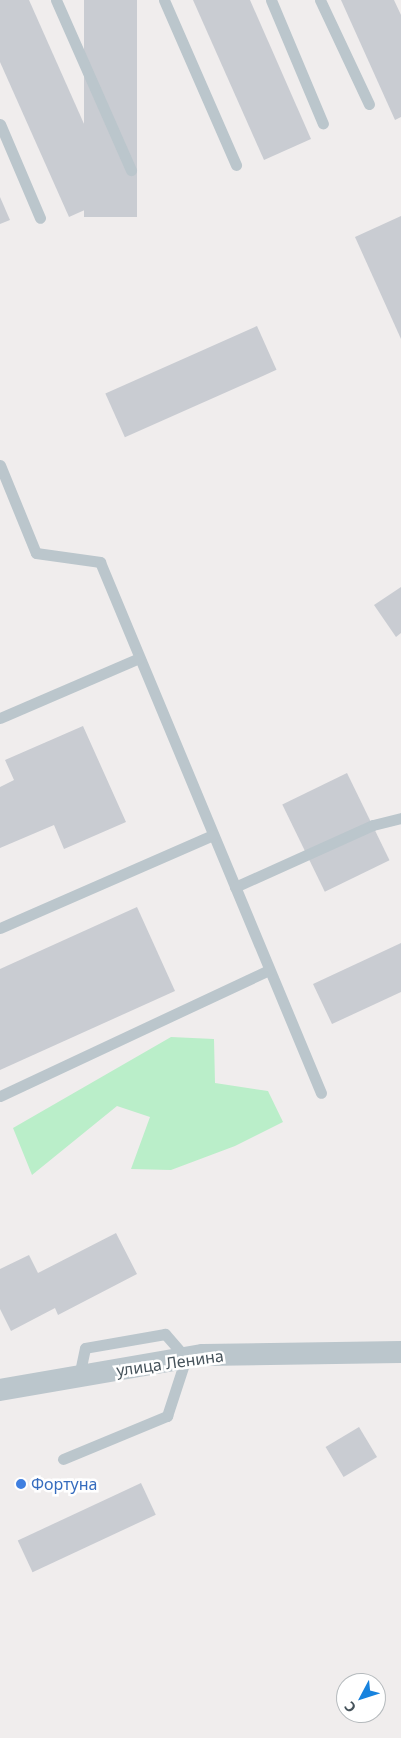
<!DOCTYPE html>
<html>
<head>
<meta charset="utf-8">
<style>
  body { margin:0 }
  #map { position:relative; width:401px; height:1738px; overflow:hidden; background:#f0eded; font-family:"Noto Sans",sans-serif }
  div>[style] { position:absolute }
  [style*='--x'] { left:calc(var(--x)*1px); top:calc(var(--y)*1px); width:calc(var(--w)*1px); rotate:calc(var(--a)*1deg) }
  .green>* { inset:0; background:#baeec9 }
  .building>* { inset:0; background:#c9ccd2; transform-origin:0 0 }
  .lane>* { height:11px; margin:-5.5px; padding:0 5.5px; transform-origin:5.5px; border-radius:5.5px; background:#bbc6cc }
  .street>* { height:22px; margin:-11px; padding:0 11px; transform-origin:11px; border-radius:11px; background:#bbc6cc }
  .dots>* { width:14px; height:14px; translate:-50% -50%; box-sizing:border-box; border:2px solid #fff; border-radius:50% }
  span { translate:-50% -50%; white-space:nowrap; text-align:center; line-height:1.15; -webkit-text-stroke:5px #fff; paint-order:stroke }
  .street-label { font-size:16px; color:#45525a }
  .shop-label { font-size:16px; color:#366cbe }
  .left { translate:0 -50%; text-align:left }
  .north { position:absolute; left:336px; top:1673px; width:50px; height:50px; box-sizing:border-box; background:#fff; border:1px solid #b5babd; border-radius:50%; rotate:230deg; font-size:14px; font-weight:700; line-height:20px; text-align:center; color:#45525a }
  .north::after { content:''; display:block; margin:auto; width:18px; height:22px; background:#1883de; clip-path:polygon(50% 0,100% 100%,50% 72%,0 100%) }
</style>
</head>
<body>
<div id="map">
  <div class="green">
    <i style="clip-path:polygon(171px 1037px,214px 1039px,215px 1083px,268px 1091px,283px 1122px,235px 1146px,171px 1170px,131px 1169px,150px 1117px,117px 1106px,32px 1175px,13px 1128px)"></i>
  </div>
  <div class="building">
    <i style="clip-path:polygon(0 0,29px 0,116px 196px,69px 217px,0 62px)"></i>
    <i style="left:84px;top:0;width:53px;height:217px"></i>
    <i style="clip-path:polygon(193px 0,250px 0,311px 139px,264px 160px)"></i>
    <i style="clip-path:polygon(341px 0,394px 0,401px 15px,401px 117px,395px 120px)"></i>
    <i style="clip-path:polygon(0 197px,10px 220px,0 224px)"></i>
    <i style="clip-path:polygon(401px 216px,401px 339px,355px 237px)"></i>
    <i style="left:257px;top:326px;width:48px;height:166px;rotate:66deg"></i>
    <i style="clip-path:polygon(401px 587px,401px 633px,396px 637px,374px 605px)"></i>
    <i style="clip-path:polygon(83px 726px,126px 822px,64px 849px,54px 825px,0 848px,0 787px,14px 780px,5px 760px)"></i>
    <i style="left:347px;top:773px;width:97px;height:72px;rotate:64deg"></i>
    <i style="clip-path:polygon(137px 907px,175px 991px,0 1070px,0 969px)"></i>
    <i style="clip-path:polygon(401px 943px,401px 992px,332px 1024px,313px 984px)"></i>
    <i style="clip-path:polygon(116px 1233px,137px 1274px,58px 1315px,55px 1308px,11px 1331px,0 1309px,0 1269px,29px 1255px,38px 1273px)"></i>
    <i style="left:359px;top:1427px;width:35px;height:39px;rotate:59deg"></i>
    <i style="left:141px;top:1483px;width:35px;height:136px;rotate:65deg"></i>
  </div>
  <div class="lane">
    <i style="--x:56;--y:0;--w:186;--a:66.2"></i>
    <i style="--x:164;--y:0;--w:180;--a:66.4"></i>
    <i style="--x:271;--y:0;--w:134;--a:67.2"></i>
    <i style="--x:320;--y:0;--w:115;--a:64.8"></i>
    <i style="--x:0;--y:124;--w:102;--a:66.9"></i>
    <i style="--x:0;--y:465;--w:95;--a:67.8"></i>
    <i style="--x:36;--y:553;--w:65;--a:8"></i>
    <i style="--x:100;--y:562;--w:575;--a:67.4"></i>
    <i style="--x:0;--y:718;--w:151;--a:-23.3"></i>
    <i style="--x:235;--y:887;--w:151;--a:-24.2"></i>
    <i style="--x:373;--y:825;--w:29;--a:-14"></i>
    <i style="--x:0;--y:928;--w:232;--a:-23.6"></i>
    <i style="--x:0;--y:1096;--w:297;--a:-25.1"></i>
    <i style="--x:63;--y:1459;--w:113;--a:-22.5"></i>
    <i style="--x:167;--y:1416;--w:61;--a:-71.9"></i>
    <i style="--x:186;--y:1358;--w:32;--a:-131"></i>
    <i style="--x:165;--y:1334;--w:81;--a:170.1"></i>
    <i style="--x:85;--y:1348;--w:29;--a:102"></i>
  </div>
  <div class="street">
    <i style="--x:0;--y:1390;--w:206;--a:-9.8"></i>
    <i style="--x:203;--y:1355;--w:198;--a:-0.9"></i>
  </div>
  <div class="dots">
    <i style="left:21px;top:1484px;background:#3f7fe0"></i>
  </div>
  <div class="street-label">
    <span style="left:170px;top:1363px;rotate:-8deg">улица Ленина</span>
  </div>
  <div class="shop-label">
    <span class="left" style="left:31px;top:1484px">Фортуна</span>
  </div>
  <div class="north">С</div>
</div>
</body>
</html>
